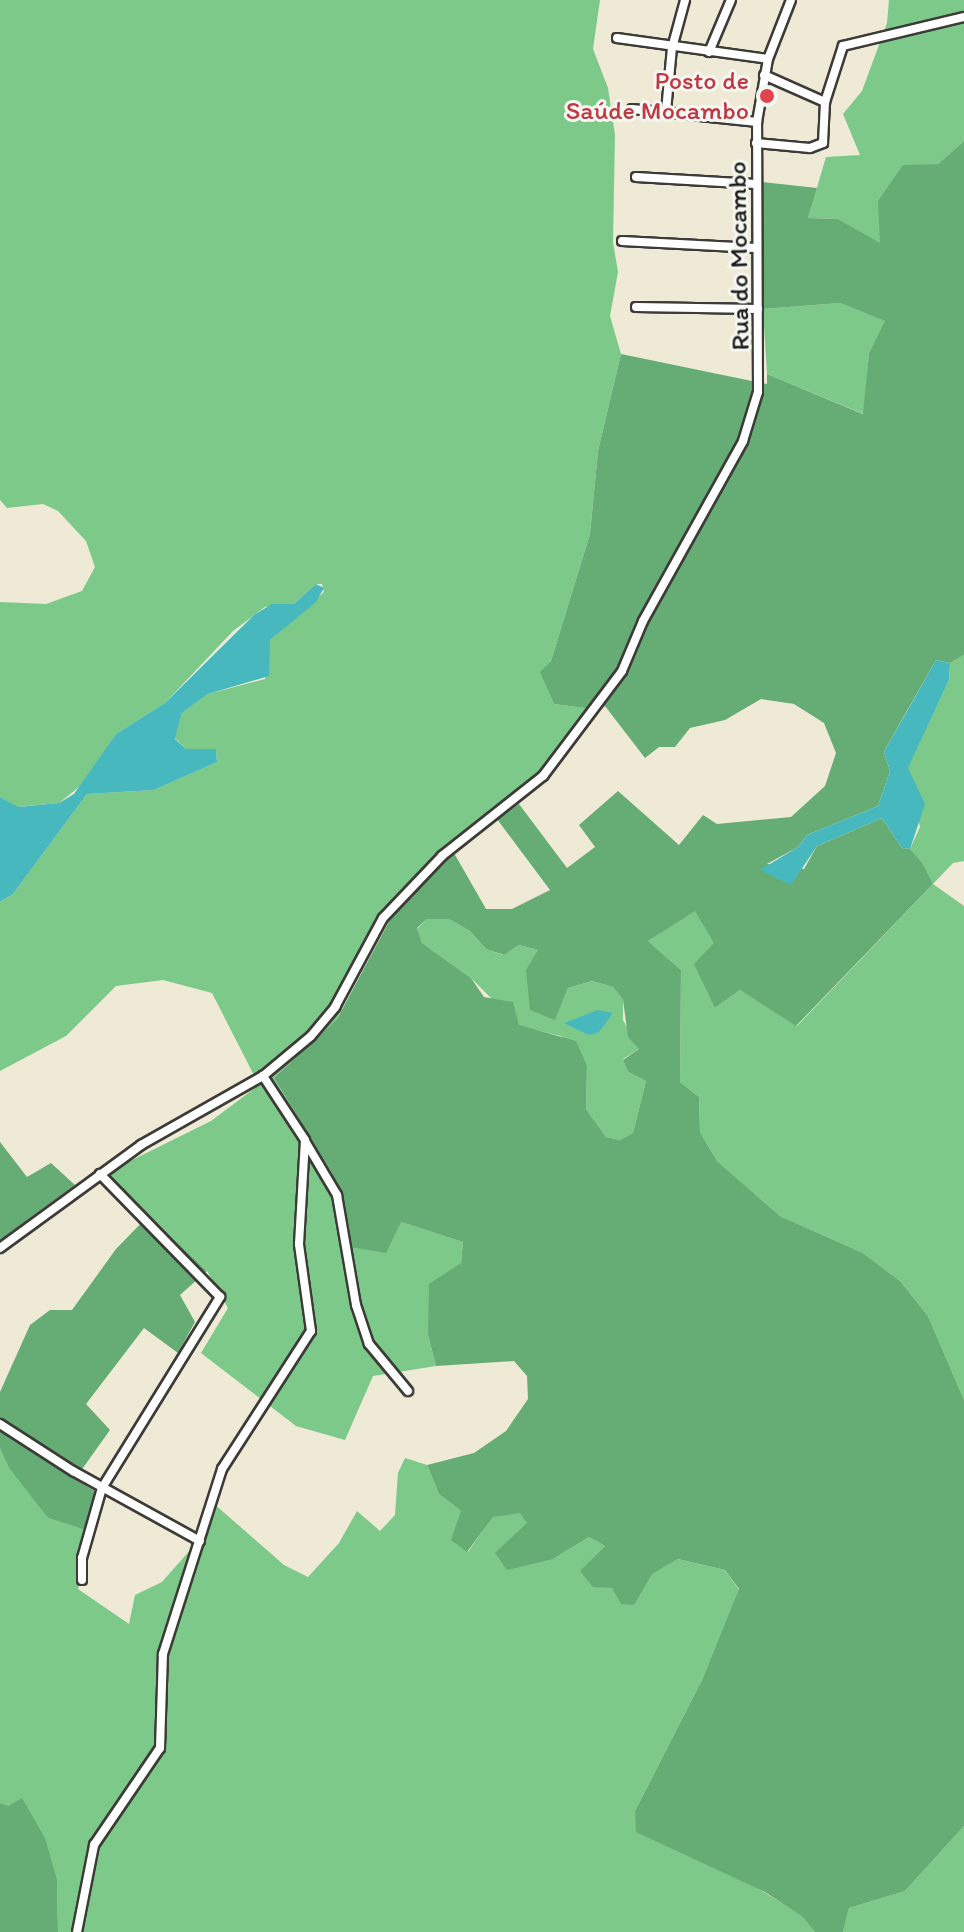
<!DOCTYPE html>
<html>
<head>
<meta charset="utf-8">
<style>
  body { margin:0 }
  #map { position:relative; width:964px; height:1932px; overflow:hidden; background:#eeead5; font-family:Itim,sans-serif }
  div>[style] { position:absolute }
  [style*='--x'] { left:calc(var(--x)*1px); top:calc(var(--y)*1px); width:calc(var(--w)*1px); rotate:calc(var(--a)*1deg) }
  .green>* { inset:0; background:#7cc989 }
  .forest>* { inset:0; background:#65ad75 }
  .water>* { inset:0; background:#48b8bf }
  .roads { filter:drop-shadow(2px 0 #3c3b38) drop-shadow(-2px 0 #3c3b38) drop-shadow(0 2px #3c3b38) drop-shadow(0 -2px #3c3b38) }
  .minor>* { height:8px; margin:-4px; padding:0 4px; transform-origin:4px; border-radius:4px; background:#fff }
  .dots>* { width:22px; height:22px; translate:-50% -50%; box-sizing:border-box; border:4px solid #f6f6f2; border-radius:50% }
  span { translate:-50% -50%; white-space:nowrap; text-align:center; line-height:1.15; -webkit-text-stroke:6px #f6f6f2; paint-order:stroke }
  .health-label { font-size:26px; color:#be3a42 }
  .right { translate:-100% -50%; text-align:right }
  .street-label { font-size:26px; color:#1c1c1c }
</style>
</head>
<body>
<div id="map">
  <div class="green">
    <i style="clip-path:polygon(0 0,600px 0,593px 49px,608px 88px,615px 135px,613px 242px,618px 272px,610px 316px,621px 354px,598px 451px,590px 534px,551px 661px,541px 672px,554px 704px,600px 710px,550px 775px,454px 853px,391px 918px,372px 945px,337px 1019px,274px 1078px,332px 1173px,350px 1247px,401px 1222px,463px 1242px,461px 1263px,428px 1335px,436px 1366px,373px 1376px,345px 1440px,296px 1426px,201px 1353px,228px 1308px,207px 1271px,106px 1173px,211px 1121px,259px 1085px,212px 993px,163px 980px,116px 986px,66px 1036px,0 1071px,0 902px,13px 894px,87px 794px,154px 790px,217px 762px,216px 749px,186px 749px,175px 738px,182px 713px,208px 694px,265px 679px,270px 640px,324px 592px,322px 584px,316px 584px,294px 604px,265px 607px,233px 631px,165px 703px,116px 734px,84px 783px,59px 803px,17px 807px,0 797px,0 602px,46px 604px,82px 591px,95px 567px,86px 541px,58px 511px,43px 504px,7px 508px,0 500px)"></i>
    <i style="clip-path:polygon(889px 0,964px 0,964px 141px,938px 164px,880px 244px,838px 219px,808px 218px,826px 157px,860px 155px,843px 114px,862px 91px,887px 23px)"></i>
    <i style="clip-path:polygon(840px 303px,886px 321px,869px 353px,864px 414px,767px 374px,763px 309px)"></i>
    <i style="clip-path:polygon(964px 655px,964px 861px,953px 863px,933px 884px,964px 906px,964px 1400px,928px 1316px,900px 1281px,863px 1253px,780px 1216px,717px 1161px,700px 1132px,699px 1097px,680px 1082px,681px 970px,648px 941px,695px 910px,715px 943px,715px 1008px,740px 990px,797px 1026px,933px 884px,910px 849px,920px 827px,907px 769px,949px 680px,950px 663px)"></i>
    <i style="clip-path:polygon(427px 919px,449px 919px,470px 931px,486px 949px,503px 955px,519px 945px,539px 950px,555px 1019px,568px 988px,592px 981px,613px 987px,623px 1000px,623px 1020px,639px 1049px,623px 1059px,628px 1072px,646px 1081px,633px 1133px,620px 1140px,606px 1137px,586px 1109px,587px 1066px,561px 1036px,519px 1026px,471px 978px,422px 943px,417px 929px)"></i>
    <i style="clip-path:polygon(0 1448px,48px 1518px,94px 1533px,78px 1589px,129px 1624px,135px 1595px,162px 1582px,206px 1532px,213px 1503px,284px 1565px,308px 1577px,339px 1543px,357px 1511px,380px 1531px,395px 1515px,398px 1473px,405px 1458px,427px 1465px,439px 1494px,461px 1511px,468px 1552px,493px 1516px,521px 1512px,553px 1559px,589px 1537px,605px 1546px,581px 1571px,651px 1574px,678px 1559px,725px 1570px,739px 1590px,702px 1680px,635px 1811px,804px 1917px,815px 1932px,58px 1932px,57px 1880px,7px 1806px,0 1803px)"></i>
    <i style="clip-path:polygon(964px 1826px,964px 1932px,843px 1932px,849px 1908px,905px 1891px)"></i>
  </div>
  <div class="forest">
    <i style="clip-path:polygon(evenodd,964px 141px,964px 655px,950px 663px,936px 660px,904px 716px,884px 752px,890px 771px,878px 806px,807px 835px,798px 847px,767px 864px,804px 869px,817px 846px,882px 818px,902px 848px,910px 849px,922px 863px,933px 884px,796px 1026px,740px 990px,715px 1008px,694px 964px,714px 943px,695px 911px,648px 941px,681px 970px,680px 1082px,699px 1097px,700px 1132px,717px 1161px,780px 1216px,863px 1253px,900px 1281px,928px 1316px,964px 1400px,964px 1826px,905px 1891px,849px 1908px,843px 1932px,815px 1932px,803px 1917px,765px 1892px,636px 1832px,635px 1811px,702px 1680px,739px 1589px,725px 1570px,678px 1559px,652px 1574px,634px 1605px,621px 1604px,612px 1588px,593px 1587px,580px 1571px,605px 1546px,589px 1537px,553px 1559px,507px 1570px,495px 1553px,527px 1523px,520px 1513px,493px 1517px,467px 1552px,451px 1540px,461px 1511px,439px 1494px,427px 1465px,474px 1453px,506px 1431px,528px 1399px,527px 1376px,514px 1361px,436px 1366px,428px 1335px,429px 1284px,461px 1263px,463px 1242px,401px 1222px,386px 1253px,350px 1247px,332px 1173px,274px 1078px,337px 1019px,391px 918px,454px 853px,486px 909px,512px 909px,550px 890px,497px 819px,519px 804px,567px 868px,595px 847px,579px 825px,618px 791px,679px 845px,703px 815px,717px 824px,791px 817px,825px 786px,836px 753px,824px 723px,794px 704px,761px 699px,725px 720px,690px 728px,675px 747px,659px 747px,645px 758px,605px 706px,600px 710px,554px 704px,540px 672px,551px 661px,590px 534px,598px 451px,621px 354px,767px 384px,767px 374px,863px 414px,869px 353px,885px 321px,840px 303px,763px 309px,761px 182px,817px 188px,808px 218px,838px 219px,880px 243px,878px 201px,903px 165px,938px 164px,964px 141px,427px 919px,449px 919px,470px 931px,486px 949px,504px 955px,519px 945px,538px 950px,526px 970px,530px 1010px,555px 1020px,568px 988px,592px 981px,613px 987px,623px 1000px,628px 1037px,639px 1049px,623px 1060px,628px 1072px,646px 1081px,633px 1133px,620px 1140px,606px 1137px,586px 1109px,587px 1066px,576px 1041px,519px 1025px,513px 1002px,484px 997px,471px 978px,422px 943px,417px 928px,427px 919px)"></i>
    <i style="clip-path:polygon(0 1142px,27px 1177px,51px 1163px,75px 1185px,0 1240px)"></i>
    <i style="clip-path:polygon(149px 1215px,207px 1271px,180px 1295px,195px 1322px,178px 1353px,144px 1328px,86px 1404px,110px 1430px,75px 1479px,104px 1497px,94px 1533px,48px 1518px,10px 1469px,0 1448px,0 1392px,30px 1325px,50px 1310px,72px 1310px,116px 1249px)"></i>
    <i style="clip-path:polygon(22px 1798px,45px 1838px,57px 1880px,58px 1932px,0 1932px,0 1803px,8px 1806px)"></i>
  </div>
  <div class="water">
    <i style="clip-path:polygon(316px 584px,324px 588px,316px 602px,270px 640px,269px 676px,208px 694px,182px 713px,175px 739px,186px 749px,216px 749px,217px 762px,154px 790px,87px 794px,13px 894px,0 902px,0 797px,18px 807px,59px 803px,74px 794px,116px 734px,165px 703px,254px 615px,272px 604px,294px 604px)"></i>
    <i style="clip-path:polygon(936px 660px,950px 663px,949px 680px,908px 768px,925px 804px,910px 849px,902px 848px,882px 818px,817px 846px,791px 885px,760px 870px,798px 847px,807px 835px,878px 806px,890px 771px,884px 752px)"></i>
    <i style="clip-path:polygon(598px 1010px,613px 1013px,599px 1032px,589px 1035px,564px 1023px)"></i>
  </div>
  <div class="roads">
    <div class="minor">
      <i style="--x:617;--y:38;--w:152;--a:7.9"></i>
      <i style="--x:709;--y:52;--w:56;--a:-67.1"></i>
      <i style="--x:764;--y:75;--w:67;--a:23.9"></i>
      <i style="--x:632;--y:109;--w:126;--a:5.9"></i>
      <i style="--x:666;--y:111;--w:63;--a:-84.6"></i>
      <i style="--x:672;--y:48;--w:50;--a:-74.8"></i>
      <i style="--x:756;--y:143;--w:54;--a:5.3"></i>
      <i style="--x:810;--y:148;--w:14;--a:-21"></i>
      <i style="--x:823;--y:143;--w:41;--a:-87.2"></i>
      <i style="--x:825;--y:102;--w:59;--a:-72.2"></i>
      <i style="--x:843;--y:46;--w:124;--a:-13.5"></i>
      <i style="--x:636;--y:177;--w:120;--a:3.3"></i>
      <i style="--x:622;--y:241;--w:134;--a:3"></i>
      <i style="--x:636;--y:307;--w:122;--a:0.9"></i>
      <i style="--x:305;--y:1141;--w:63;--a:59.3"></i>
      <i style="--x:337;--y:1195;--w:112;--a:80.2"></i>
      <i style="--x:356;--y:1305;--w:41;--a:71.6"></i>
      <i style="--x:369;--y:1344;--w:61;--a:50.3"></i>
      <i style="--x:0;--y:1248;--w:175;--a:-36.1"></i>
      <i style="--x:141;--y:1145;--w:140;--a:-29.5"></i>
      <i style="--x:263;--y:1076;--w:62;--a:-39.8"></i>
      <i style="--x:311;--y:1036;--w:38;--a:-50"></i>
      <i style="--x:335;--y:1007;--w:101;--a:-61.7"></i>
      <i style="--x:383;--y:918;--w:86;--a:-46.4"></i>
      <i style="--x:442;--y:856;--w:129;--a:-38.4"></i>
      <i style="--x:543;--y:776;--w:131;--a:-53"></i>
      <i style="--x:622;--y:671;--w:54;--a:-67.2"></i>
      <i style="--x:643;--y:621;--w:206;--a:-60.9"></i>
      <i style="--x:743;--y:441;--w:51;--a:-73"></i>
      <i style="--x:758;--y:392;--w:270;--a:-90.2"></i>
      <i style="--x:757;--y:122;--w:64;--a:-80.1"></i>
      <i style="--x:768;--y:59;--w:63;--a:-68.7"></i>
      <i style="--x:0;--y:1424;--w:87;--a:32.8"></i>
      <i style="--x:73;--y:1471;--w:145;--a:28.9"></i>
      <i style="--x:82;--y:1580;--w:22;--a:-90"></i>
      <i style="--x:82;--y:1558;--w:73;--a:-74.1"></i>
      <i style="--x:102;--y:1488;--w:225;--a:-58.3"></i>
      <i style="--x:220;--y:1297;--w:172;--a:-134.3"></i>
      <i style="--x:77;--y:1932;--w:89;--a:-78.9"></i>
      <i style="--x:94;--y:1845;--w:117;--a:-55.8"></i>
      <i style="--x:160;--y:1748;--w:94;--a:-88.2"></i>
      <i style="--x:163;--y:1654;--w:194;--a:-72.3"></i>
      <i style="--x:222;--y:1469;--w:164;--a:-57.2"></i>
      <i style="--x:311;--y:1331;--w:88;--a:-97.9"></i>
      <i style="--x:299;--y:1244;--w:104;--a:-86.7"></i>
      <i style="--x:305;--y:1140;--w:77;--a:-123.3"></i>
    </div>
  </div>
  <div class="dots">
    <i style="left:767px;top:96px;background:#e0444e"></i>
  </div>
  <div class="health-label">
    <span class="right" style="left:749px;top:96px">Posto de<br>Saúde Mocambo</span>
  </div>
  <div class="street-label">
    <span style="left:739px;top:256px;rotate:-91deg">Rua do Mocambo</span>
  </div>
</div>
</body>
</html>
